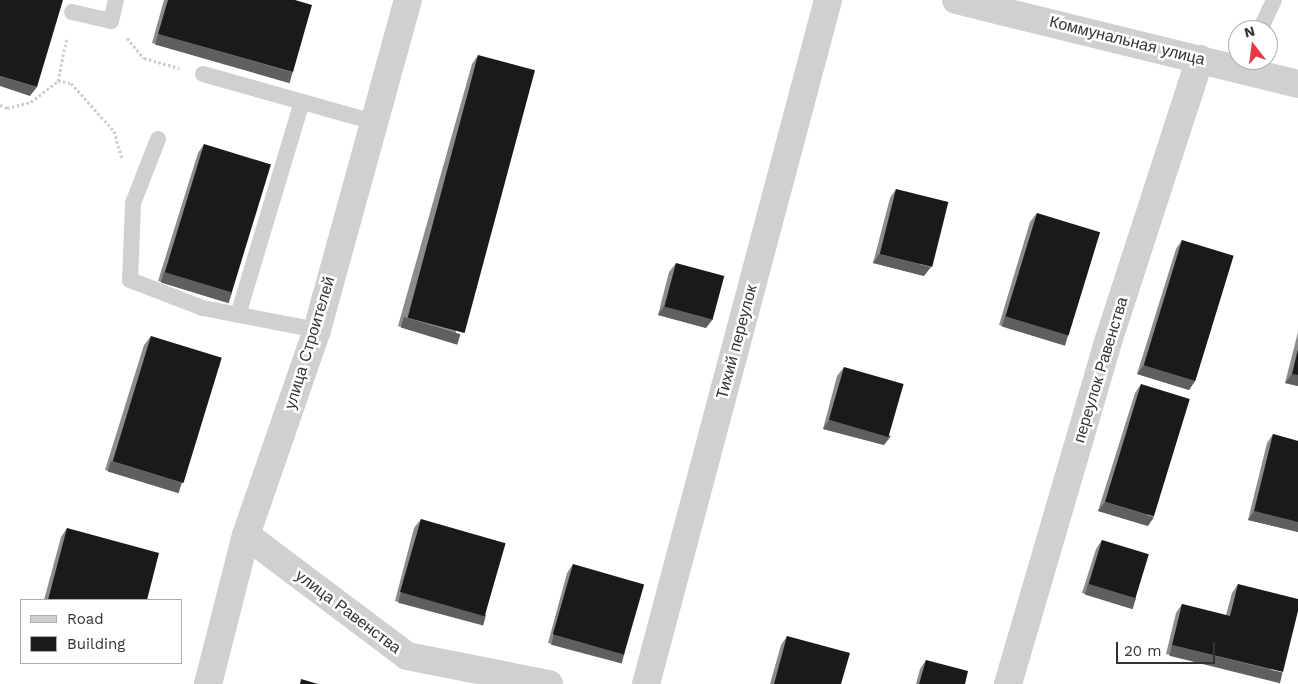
<!DOCTYPE html>
<html>
<head>
<meta charset="utf-8">
<style>
  body { margin:0 }
  #map { position:relative; width:1298px; height:684px; overflow:hidden; background:#fff; font-family:"Work Sans",sans-serif }
  div>[style] { position:absolute }
  [style*='--x'] { left:calc(var(--x)*1px); top:calc(var(--y)*1px); width:calc(var(--w)*1px); rotate:calc(var(--a)*1deg) }
  .path>* { height:3px; margin-top:-1.5px; transform-origin:0; background:repeating-linear-gradient(90deg,#cdcdcd 0 2.5px,transparent 0 5px) }
  .service>* { height:16px; margin:-8px; padding:0 8px; transform-origin:8px; border-radius:8px; background:#d0d0d0 }
  .minor>* { height:28px; margin:-14px; padding:0 14px; transform-origin:14px; border-radius:14px; background:#d0d0d0 }
  .tertiary>* { height:28px; margin:-14px; padding:0 14px; transform-origin:14px; border-radius:14px; background:#d0d0d0 }
  .wall>* { inset:0; background:#8c8c8c }
  .shaded-wall>* { inset:0; background:#5f5f5f; transform-origin:0 0 }
  .building>* { inset:0; background:#1a1a1a; transform-origin:0 0 }
  span { translate:-50% -50%; white-space:nowrap; text-align:center; line-height:1.15; -webkit-text-stroke:5px #fff; paint-order:stroke }
  .street-label { font-size:16px; color:#333 }
  .legend { position:absolute; left:20px; top:599px; width:162px; height:65px; box-sizing:border-box; background:#fff; border:1px solid #adadad; margin:0; padding:6px 9px; list-style:none; font-size:15px; color:#333 }
  .legend li { display:flex; align-items:center; gap:10px; height:25px }
  .legend b { width:25px; border:1px solid #adadad }
  .north { position:absolute; left:1228px; top:20px; width:50px; height:50px; box-sizing:border-box; background:#fff; border:1px solid #adadad; border-radius:50%; rotate:345deg; font-size:14px; font-weight:700; line-height:20px; text-align:center; color:#333 }
  .north::after { content:''; display:block; margin:auto; width:18px; height:22px; background:#e63946; clip-path:polygon(50% 0,100% 100%,50% 72%,0 100%) }
  .scale { position:absolute; left:1116px; top:642px; width:99px; height:22px; box-sizing:border-box; border:2px solid #333; border-top:0; padding-left:6px; font-size:15px; line-height:18px; white-space:nowrap; color:#333; -webkit-text-stroke:4px #fff; paint-order:stroke }
</style>
</head>
<body>
<div id="map">
  <div class="path">
    <i style="--x:127;--y:38;--w:26;--a:50"></i>
    <i style="--x:144;--y:58;--w:37;--a:16"></i>
    <i style="--x:58;--y:81;--w:45;--a:-78.4"></i>
    <i style="--x:0;--y:105;--w:8;--a:23"></i>
    <i style="--x:7;--y:108;--w:25;--a:-14"></i>
    <i style="--x:31;--y:102;--w:34;--a:-38"></i>
    <i style="--x:58;--y:81;--w:13;--a:9"></i>
    <i style="--x:71;--y:83;--w:64;--a:48.1"></i>
    <i style="--x:114;--y:131;--w:29;--a:74"></i>
  </div>
  <div class="service">
    <i style="--x:72;--y:12;--w:40;--a:13"></i>
    <i style="--x:111;--y:21;--w:22;--a:-77"></i>
    <i style="--x:1260;--y:30;--w:33;--a:-65"></i>
    <i style="--x:203;--y:74;--w:178;--a:15.7"></i>
    <i style="--x:158;--y:139;--w:69;--a:111.3"></i>
    <i style="--x:133;--y:203;--w:77;--a:92.2"></i>
    <i style="--x:130;--y:280;--w:78;--a:21"></i>
    <i style="--x:203;--y:308;--w:116;--a:10.9"></i>
    <i style="--x:238;--y:315;--w:222;--a:-73.3"></i>
  </div>
  <div class="minor">
    <i style="--x:246;--y:535;--w:201;--a:36.9"></i>
    <i style="--x:407;--y:656;--w:145;--a:11.2"></i>
    <i style="--x:646;--y:684;--w:708;--a:-75.1"></i>
    <i style="--x:1008;--y:684;--w:350;--a:-73.7"></i>
    <i style="--x:1106;--y:348;--w:304;--a:-72"></i>
  </div>
  <div class="tertiary">
    <i style="--x:956;--y:0;--w:352;--a:13.8"></i>
    <i style="--x:208;--y:684;--w:154;--a:-75.7"></i>
    <i style="--x:246;--y:535;--w:217;--a:-70.9"></i>
    <i style="--x:317;--y:330;--w:342;--a:-74.6"></i>
  </div>
  <div class="wall">
    <i style="clip-path:polygon(164px 0,295px 0,293px 72px,287px 81px,152px 43px)"></i>
    <i style="clip-path:polygon(478px 55px,455px 343px,398px 326px,472px 64px)"></i>
    <i style="clip-path:polygon(204px 144px,232px 293px,225px 302px,158px 281px,198px 153px)"></i>
    <i style="clip-path:polygon(896px 189px,924px 276px,873px 263px,890px 198px)"></i>
    <i style="clip-path:polygon(1037px 213px,1068px 335px,1062px 344px,999px 325px,1030px 222px)"></i>
    <i style="clip-path:polygon(1182px 240px,1195px 381px,1189px 390px,1137px 374px,1176px 249px)"></i>
    <i style="clip-path:polygon(676px 263px,706px 328px,658px 315px,669px 272px)"></i>
    <i style="clip-path:polygon(1298px 332px,1298px 386px,1285px 383px)"></i>
    <i style="clip-path:polygon(151px 336px,182px 483px,176px 492px,105px 470px,144px 345px)"></i>
    <i style="clip-path:polygon(844px 367px,884px 445px,823px 429px,837px 376px)"></i>
    <i style="clip-path:polygon(1141px 384px,1148px 526px,1098px 511px,1135px 393px)"></i>
    <i style="clip-path:polygon(1273px 434px,1298px 441px,1298px 532px,1248px 520px,1267px 443px)"></i>
    <i style="clip-path:polygon(421px 519px,480px 624px,395px 601px,414px 528px)"></i>
    <i style="clip-path:polygon(67px 528px,147px 600px,44px 600px,61px 537px)"></i>
    <i style="clip-path:polygon(1102px 540px,1136px 599px,1130px 608px,1082px 593px,1096px 549px)"></i>
    <i style="clip-path:polygon(573px 564px,619px 662px,548px 643px,567px 573px)"></i>
    <i style="clip-path:polygon(1238px 584px,1276px 681px,1166px 654px,1176px 613px,1182px 604px,1226px 615px,1232px 593px)"></i>
    <i style="clip-path:polygon(787px 636px,841px 684px,770px 684px,781px 645px)"></i>
    <i style="clip-path:polygon(926px 660px,965px 684px,916px 684px,920px 669px)"></i>
  </div>
  <div class="shaded-wall">
    <i style="left:158px;top:34px;width:140px;height:11px;rotate:16deg"></i>
    <i style="clip-path:polygon(0 76px,37px 87px,30px 96px,0 86px)"></i>
    <i style="clip-path:polygon(879px 254px,931px 267px,924px 276px,873px 263px)"></i>
    <i style="left:164px;top:272px;width:71px;height:11px;rotate:17deg"></i>
    <i style="clip-path:polygon(664px 306px,713px 319px,706px 328px,658px 315px)"></i>
    <i style="left:1005px;top:316px;width:66px;height:11px;rotate:17deg"></i>
    <i style="left:404px;top:317px;width:59px;height:11px;rotate:17deg"></i>
    <i style="clip-path:polygon(1144px 365px,1195px 381px,1189px 390px,1137px 374px)"></i>
    <i style="clip-path:polygon(1292px 374px,1298px 375px,1298px 386px,1285px 383px)"></i>
    <i style="clip-path:polygon(829px 420px,891px 436px,884px 445px,823px 429px)"></i>
    <i style="left:111px;top:461px;width:74px;height:11px;rotate:17deg"></i>
    <i style="clip-path:polygon(1105px 502px,1154px 517px,1148px 526px,1098px 511px)"></i>
    <i style="clip-path:polygon(1254px 511px,1298px 522px,1298px 532px,1248px 520px)"></i>
    <i style="left:1088px;top:584px;width:50px;height:11px;rotate:17deg"></i>
    <i style="left:401px;top:592px;width:88px;height:11px;rotate:15deg"></i>
    <i style="left:554px;top:634px;width:73px;height:11px;rotate:15deg"></i>
    <i style="left:1172px;top:645px;width:114px;height:11px;rotate:14deg"></i>
  </div>
  <div class="building">
    <i style="clip-path:polygon(0 0,63px 0,37px 87px,0 76px)"></i>
    <i style="clip-path:polygon(168px 0,295px 0,312px 5px,293px 72px,158px 34px)"></i>
    <i style="left:478px;top:55px;width:59px;height:272px;rotate:15deg"></i>
    <i style="left:204px;top:144px;width:70px;height:134px;rotate:17deg"></i>
    <i style="left:896px;top:189px;width:54px;height:67px;rotate:14deg"></i>
    <i style="left:1037px;top:213px;width:66px;height:108px;rotate:17deg"></i>
    <i style="left:1182px;top:240px;width:54px;height:131px;rotate:17deg"></i>
    <i style="left:676px;top:263px;width:50px;height:45px;rotate:15deg"></i>
    <i style="left:151px;top:336px;width:74px;height:131px;rotate:17deg"></i>
    <i style="clip-path:polygon(1298px 349px,1298px 375px,1292px 374px)"></i>
    <i style="left:844px;top:367px;width:62px;height:55px;rotate:16deg"></i>
    <i style="left:1141px;top:384px;width:51px;height:123px;rotate:17deg"></i>
    <i style="clip-path:polygon(1273px 434px,1298px 441px,1298px 522px,1254px 511px)"></i>
    <i style="left:421px;top:519px;width:88px;height:76px;rotate:16deg"></i>
    <i style="clip-path:polygon(67px 528px,159px 553px,147px 600px,48px 600px)"></i>
    <i style="left:1102px;top:540px;width:49px;height:46px;rotate:17deg"></i>
    <i style="left:573px;top:564px;width:74px;height:73px;rotate:16deg"></i>
    <i style="clip-path:polygon(1238px 584px,1298px 599px,1298px 611px,1283px 672px,1172px 645px,1182px 604px,1230px 616px)"></i>
    <i style="clip-path:polygon(787px 636px,850px 653px,841px 684px,774px 684px)"></i>
    <i style="clip-path:polygon(926px 660px,968px 671px,965px 684px,919px 684px)"></i>
    <i style="clip-path:polygon(301px 679px,318px 684px,300px 684px)"></i>
  </div>
  <div class="street-label">
    <span style="left:1127px;top:41px;rotate:14deg">Коммунальная улица</span>
    <span style="left:737px;top:342px;rotate:-75deg">Тихий переулок</span>
    <span style="left:310px;top:343px;rotate:-73deg">улица Строителей</span>
    <span style="left:1101px;top:370px;rotate:-73deg">переулок Равенства</span>
    <span style="left:348px;top:612px;rotate:37deg">улица Равенства</span>
  </div>
  <ul class="legend">
  <li><b style="height:6px;background:#d0d0d0"></b>Road</li>
  <li><b style="height:14px;background:#1a1a1a"></b>Building</li>
  </ul>
  <div class="north">N</div>
  <div class="scale">20 m</div>
</div>
</body>
</html>
